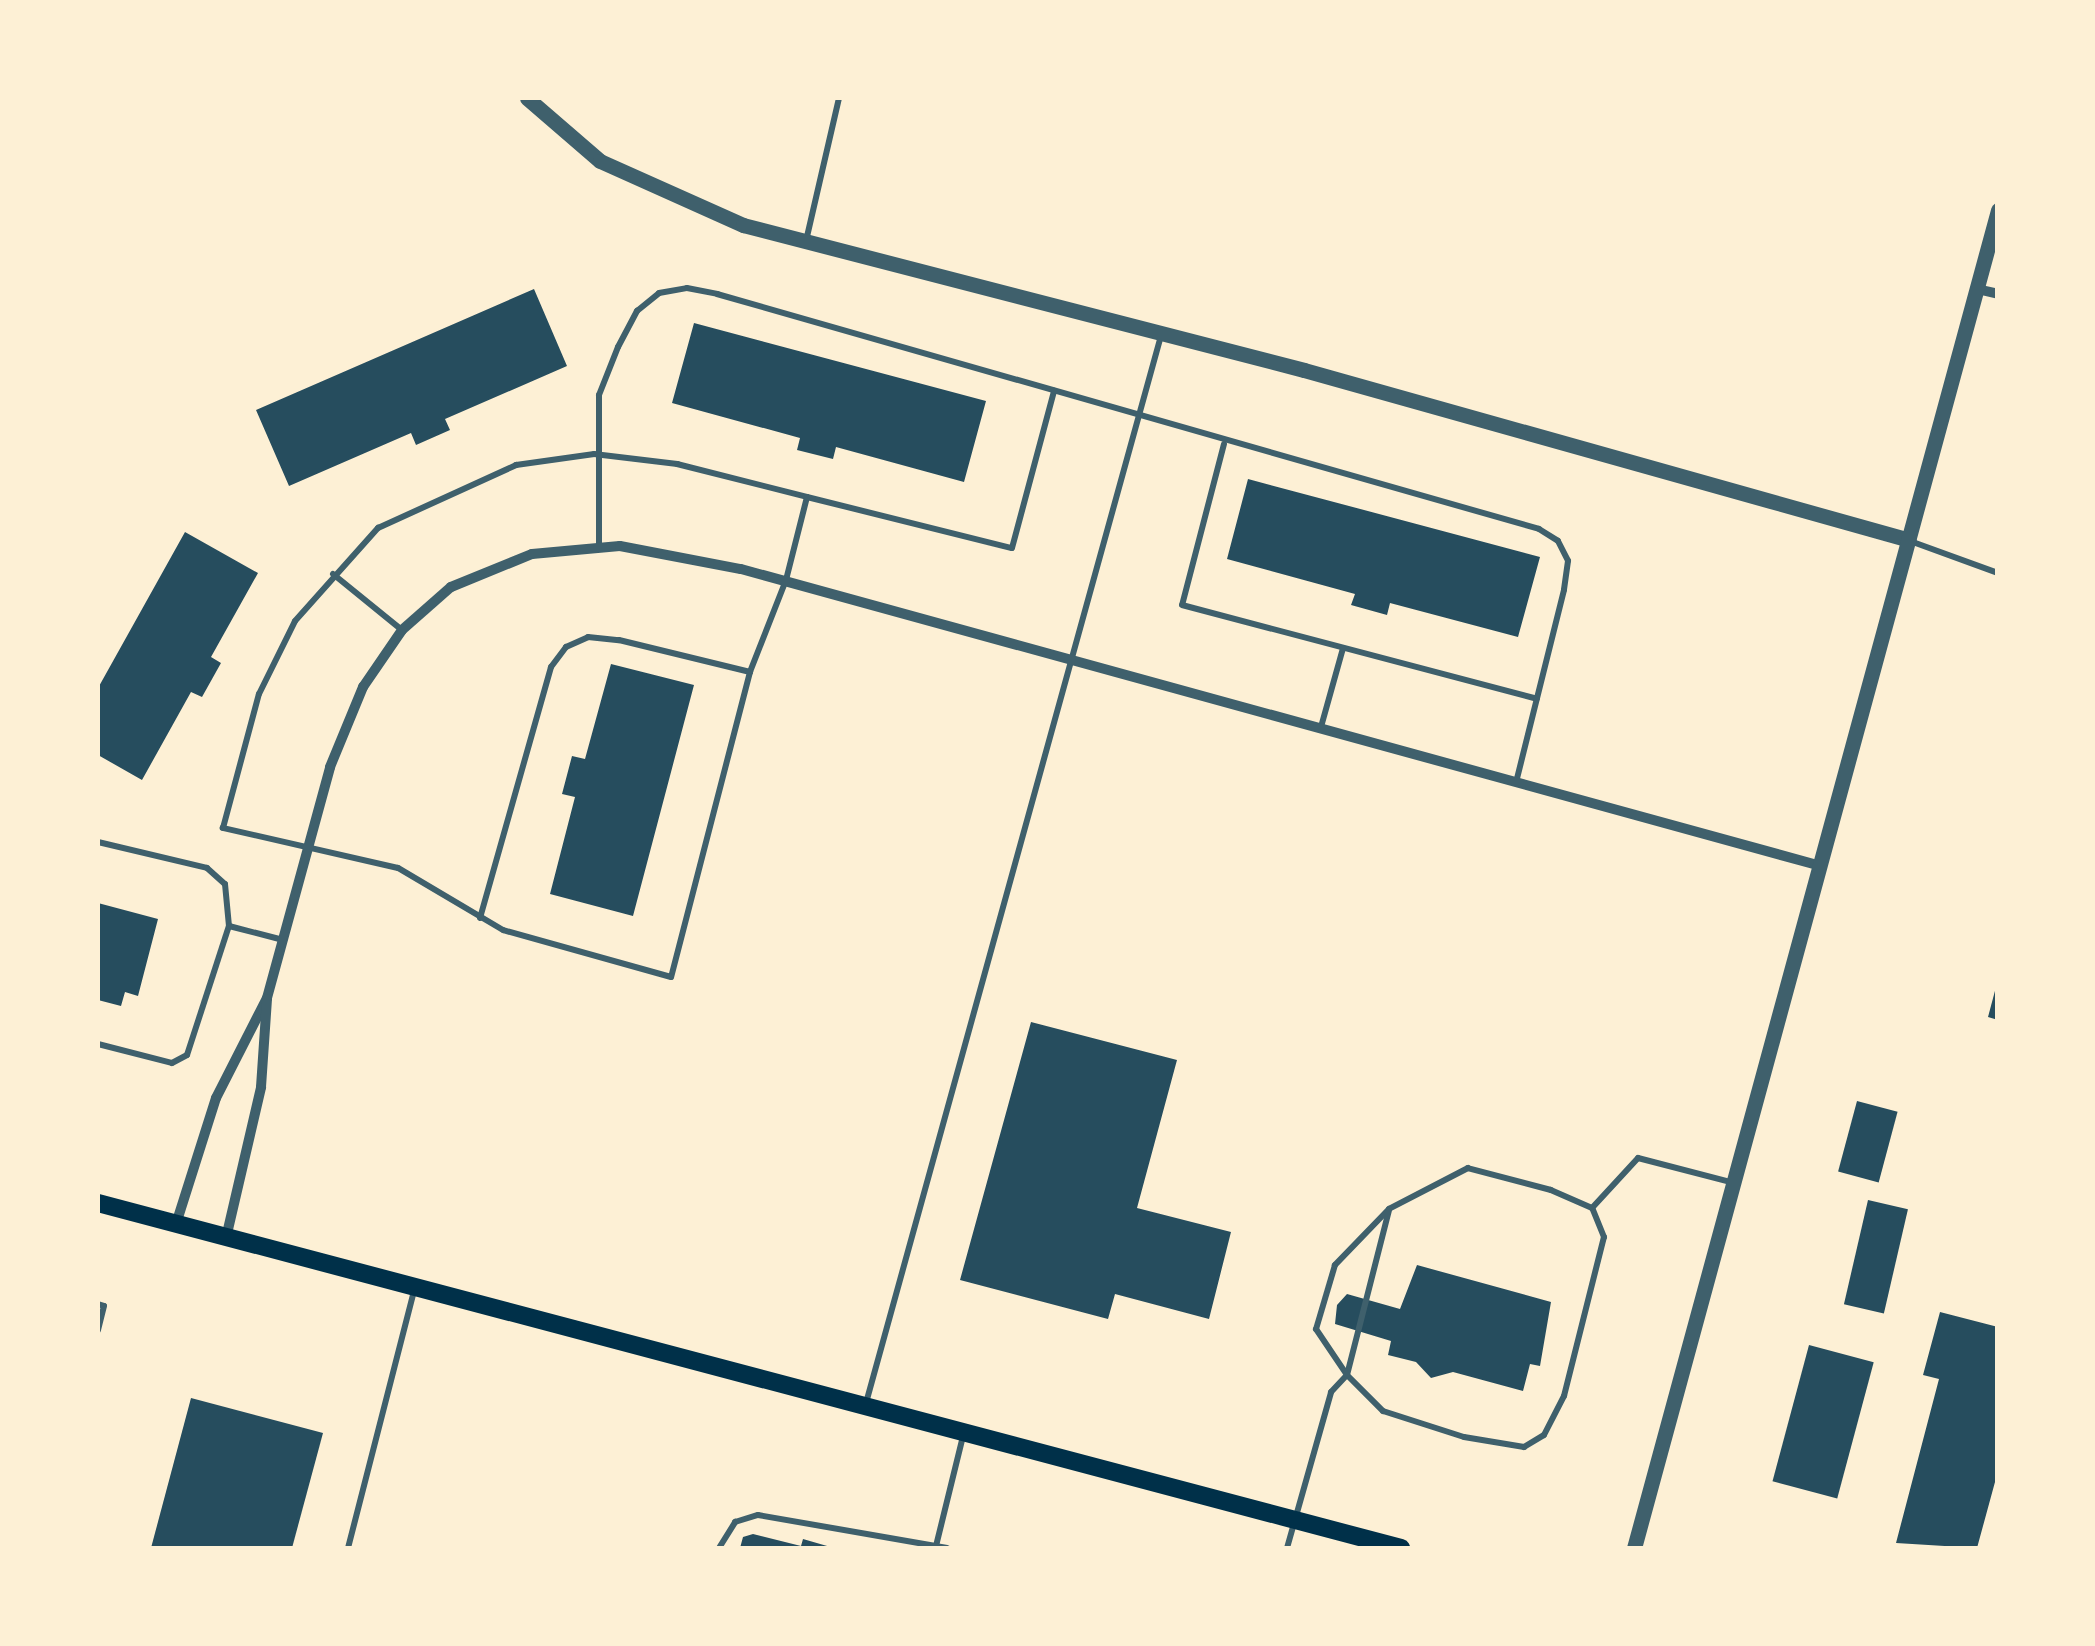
<!DOCTYPE html>
<html>
<head>
<meta charset="utf-8">
<style>
  body { margin:0 }
  #map { position:relative; width:2095px; height:1646px; overflow:hidden; background:#fdf0d5; font-family:"Asap Condensed",sans-serif }
  div>[style] { position:absolute }
  [style*='--x'] { left:calc(var(--x)*1px); top:calc(var(--y)*1px); width:calc(var(--w)*1px); rotate:calc(var(--a)*1deg) }
  .building>* { inset:0; background:#264d5e; transform-origin:0 0 }
  .service>* { height:6px; margin:-3px; padding:0 3px; transform-origin:3px; border-radius:3px; background:#3f606c }
  .minor>* { height:10px; margin:-5px; padding:0 5px; transform-origin:5px; border-radius:5px; background:#3f606c }
  .tertiary>* { height:15px; margin:-7.5px; padding:0 7.5px; transform-origin:7.5px; border-radius:7.5px; background:#3f606c }
  .primary>* { height:18px; margin:-9px; padding:0 9px; transform-origin:9px; border-radius:9px; background:#003049 }
  span { translate:-50% -50%; white-space:nowrap; text-align:center; line-height:1.15; -webkit-text-stroke:10px #fdf0d5; paint-order:stroke }
  .frame { position:absolute; inset:0; border:100px solid #fdf0d5; pointer-events:none }
</style>
</head>
<body>
<div id="map">
  <div class="building">
    <i style="clip-path:polygon(534px 289px,567px 366px,445px 419px,450px 430px,416px 445px,411px 433px,289px 486px,256px 410px)"></i>
    <i style="clip-path:polygon(694px 323px,986px 401px,964px 482px,836px 447px,833px 459px,797px 450px,800px 438px,672px 403px)"></i>
    <i style="clip-path:polygon(1248px 479px,1540px 557px,1518px 637px,1390px 603px,1387px 615px,1351px 605px,1355px 594px,1227px 559px)"></i>
    <i style="clip-path:polygon(185px 532px,258px 573px,211px 657px,221px 663px,202px 697px,191px 692px,142px 780px,98px 755px,98px 688px)"></i>
    <i style="clip-path:polygon(611px 664px,694px 685px,633px 916px,550px 894px,575px 797px,562px 794px,572px 756px,585px 759px)"></i>
    <i style="clip-path:polygon(98px 903px,158px 919px,138px 996px,125px 992px,121px 1006px,98px 1000px)"></i>
    <i style="clip-path:polygon(1996px 987px,1998px 987px,1998px 1020px,1988px 1017px)"></i>
    <i style="clip-path:polygon(1031px 1022px,1177px 1060px,1137px 1208px,1231px 1232px,1209px 1319px,1115px 1294px,1108px 1319px,960px 1280px)"></i>
    <i style="left:1857px;top:1101px;width:42px;height:73px;rotate:15deg"></i>
    <i style="left:1868px;top:1200px;width:41px;height:107px;rotate:13deg"></i>
    <i style="clip-path:polygon(1417px 1265px,1551px 1302px,1540px 1366px,1530px 1364px,1523px 1391px,1453px 1372px,1431px 1378px,1416px 1362px,1388px 1355px,1391px 1341px,1335px 1324px,1337px 1305px,1347px 1294px,1400px 1309px)"></i>
    <i style="clip-path:polygon(1940px 1312px,1998px 1327px,1998px 1471px,1977px 1548px,1896px 1543px,1939px 1379px,1923px 1375px)"></i>
    <i style="left:1809px;top:1345px;width:67px;height:141px;rotate:15deg"></i>
    <i style="clip-path:polygon(191px 1398px,323px 1433px,292px 1548px,151px 1548px)"></i>
    <i style="clip-path:polygon(753px 1534px,801px 1546px,803px 1539px,834px 1548px,740px 1548px,743px 1537px)"></i>
  </div>
  <div class="service">
    <i style="--x:806;--y:241;--w:147;--a:-77"></i>
    <i style="--x:1224;--y:444;--w:166;--a:104.6"></i>
    <i style="--x:1182;--y:605;--w:367;--a:14.8"></i>
    <i style="--x:807;--y:497;--w:86;--a:104.2"></i>
    <i style="--x:786;--y:580;--w:99;--a:111.4"></i>
    <i style="--x:750;--y:672;--w:315;--a:104.5"></i>
    <i style="--x:671;--y:977;--w:174;--a:-164.4"></i>
    <i style="--x:503;--y:930;--w:122;--a:-149.4"></i>
    <i style="--x:398;--y:868;--w:180;--a:-167.1"></i>
    <i style="--x:223;--y:828;--w:139;--a:-75"></i>
    <i style="--x:259;--y:694;--w:81;--a:-63.7"></i>
    <i style="--x:295;--y:621;--w:125;--a:-48.3"></i>
    <i style="--x:378;--y:528;--w:152;--a:-24.5"></i>
    <i style="--x:516;--y:465;--w:79;--a:-8"></i>
    <i style="--x:594;--y:454;--w:84;--a:6.9"></i>
    <i style="--x:677;--y:464;--w:134;--a:14.2"></i>
    <i style="--x:807;--y:497;--w:211;--a:14"></i>
    <i style="--x:1012;--y:548;--w:163;--a:-75"></i>
    <i style="--x:1910;--y:541;--w:94;--a:20"></i>
    <i style="--x:599;--y:546;--w:151;--a:-90"></i>
    <i style="--x:599;--y:395;--w:52;--a:-68.4"></i>
    <i style="--x:618;--y:347;--w:41;--a:-62.2"></i>
    <i style="--x:637;--y:311;--w:28;--a:-39"></i>
    <i style="--x:659;--y:293;--w:28;--a:-10"></i>
    <i style="--x:687;--y:288;--w:31;--a:11"></i>
    <i style="--x:717;--y:294;--w:855;--a:15.95"></i>
    <i style="--x:1539;--y:529;--w:22;--a:32"></i>
    <i style="--x:1558;--y:541;--w:22;--a:63"></i>
    <i style="--x:1568;--y:561;--w:29;--a:98"></i>
    <i style="--x:1564;--y:590;--w:198;--a:104"></i>
    <i style="--x:333;--y:574;--w:89;--a:39.1"></i>
    <i style="--x:1321;--y:727;--w:82;--a:-74.4"></i>
    <i style="--x:98;--y:842;--w:112;--a:13.4"></i>
    <i style="--x:207;--y:868;--w:24;--a:42"></i>
    <i style="--x:225;--y:884;--w:42;--a:84.6"></i>
    <i style="--x:480;--y:918;--w:261;--a:-74.2"></i>
    <i style="--x:551;--y:667;--w:25;--a:-53"></i>
    <i style="--x:566;--y:647;--w:24;--a:-24"></i>
    <i style="--x:588;--y:637;--w:31;--a:6"></i>
    <i style="--x:619;--y:640;--w:135;--a:13.7"></i>
    <i style="--x:98;--y:1044;--w:76;--a:14.4"></i>
    <i style="--x:172;--y:1063;--w:17;--a:-28"></i>
    <i style="--x:187;--y:1055;--w:136;--a:-72"></i>
    <i style="--x:229;--y:926;--w:56;--a:14.5"></i>
    <i style="--x:1592;--y:1208;--w:68;--a:-47.4"></i>
    <i style="--x:1638;--y:1158;--w:99;--a:14.6"></i>
    <i style="--x:98;--y:1304;--w:6;--a:18"></i>
    <i style="--x:104;--y:1306;--w:25;--a:104"></i>
    <i style="--x:1347;--y:1375;--w:170;--a:-75.7"></i>
    <i style="--x:866;--y:1403;--w:1107;--a:-74.55"></i>
    <i style="--x:936;--y:1546;--w:113;--a:-76.2"></i>
    <i style="--x:348;--y:1548;--w:265;--a:-75.6"></i>
    <i style="--x:719;--y:1548;--w:31;--a:-58"></i>
    <i style="--x:735;--y:1522;--w:24;--a:-17"></i>
    <i style="--x:758;--y:1515;--w:192;--a:9.9"></i>
    <i style="--x:1287;--y:1548;--w:162;--a:-74.2"></i>
    <i style="--x:1331;--y:1392;--w:23;--a:-47"></i>
    <i style="--x:1347;--y:1375;--w:51;--a:45"></i>
    <i style="--x:1383;--y:1411;--w:85;--a:17.8"></i>
    <i style="--x:1464;--y:1437;--w:61;--a:9.5"></i>
    <i style="--x:1524;--y:1447;--w:23;--a:-31"></i>
    <i style="--x:1544;--y:1435;--w:44;--a:-62.9"></i>
    <i style="--x:1564;--y:1396;--w:164;--a:-75.9"></i>
    <i style="--x:1604;--y:1237;--w:31;--a:-112"></i>
    <i style="--x:1592;--y:1208;--w:45;--a:-156.3"></i>
    <i style="--x:1551;--y:1190;--w:86;--a:-165.2"></i>
    <i style="--x:1468;--y:1168;--w:89;--a:152.6"></i>
    <i style="--x:1389;--y:1209;--w:78;--a:134"></i>
    <i style="--x:1335;--y:1265;--w:67;--a:106.5"></i>
    <i style="--x:1316;--y:1329;--w:55;--a:56"></i>
  </div>
  <div class="minor">
    <i style="--x:1977;--y:289;--w:22;--a:13"></i>
    <i style="--x:176;--y:1224;--w:132;--a:-72.4"></i>
    <i style="--x:216;--y:1098;--w:112;--a:-63"></i>
    <i style="--x:267;--y:998;--w:239;--a:-74.7"></i>
    <i style="--x:330;--y:767;--w:87;--a:-67.6"></i>
    <i style="--x:363;--y:687;--w:69;--a:-55.6"></i>
    <i style="--x:402;--y:630;--w:65;--a:-41.3"></i>
    <i style="--x:451;--y:587;--w:87;--a:-22.2"></i>
    <i style="--x:532;--y:554;--w:88;--a:-5.2"></i>
    <i style="--x:620;--y:546;--w:123;--a:10.8"></i>
    <i style="--x:741;--y:569;--w:1120;--a:15.38"></i>
    <i style="--x:226;--y:1238;--w:155;--a:-76.9"></i>
    <i style="--x:261;--y:1087;--w:88;--a:-86.1"></i>
  </div>
  <div class="tertiary">
    <i style="--x:527;--y:98;--w:96;--a:40.8"></i>
    <i style="--x:600;--y:161;--w:157;--a:24.1"></i>
    <i style="--x:743;--y:225;--w:579;--a:14.49"></i>
    <i style="--x:1304;--y:370;--w:628;--a:15.69"></i>
    <i style="--x:1634;--y:1548;--w:1387;--a:-74.78"></i>
  </div>
  <div class="primary">
    <i style="--x:98;--y:1203;--w:1348;--a:14.83"></i>
  </div>
  <div class="frame"></div>
</div>
</body>
</html>
